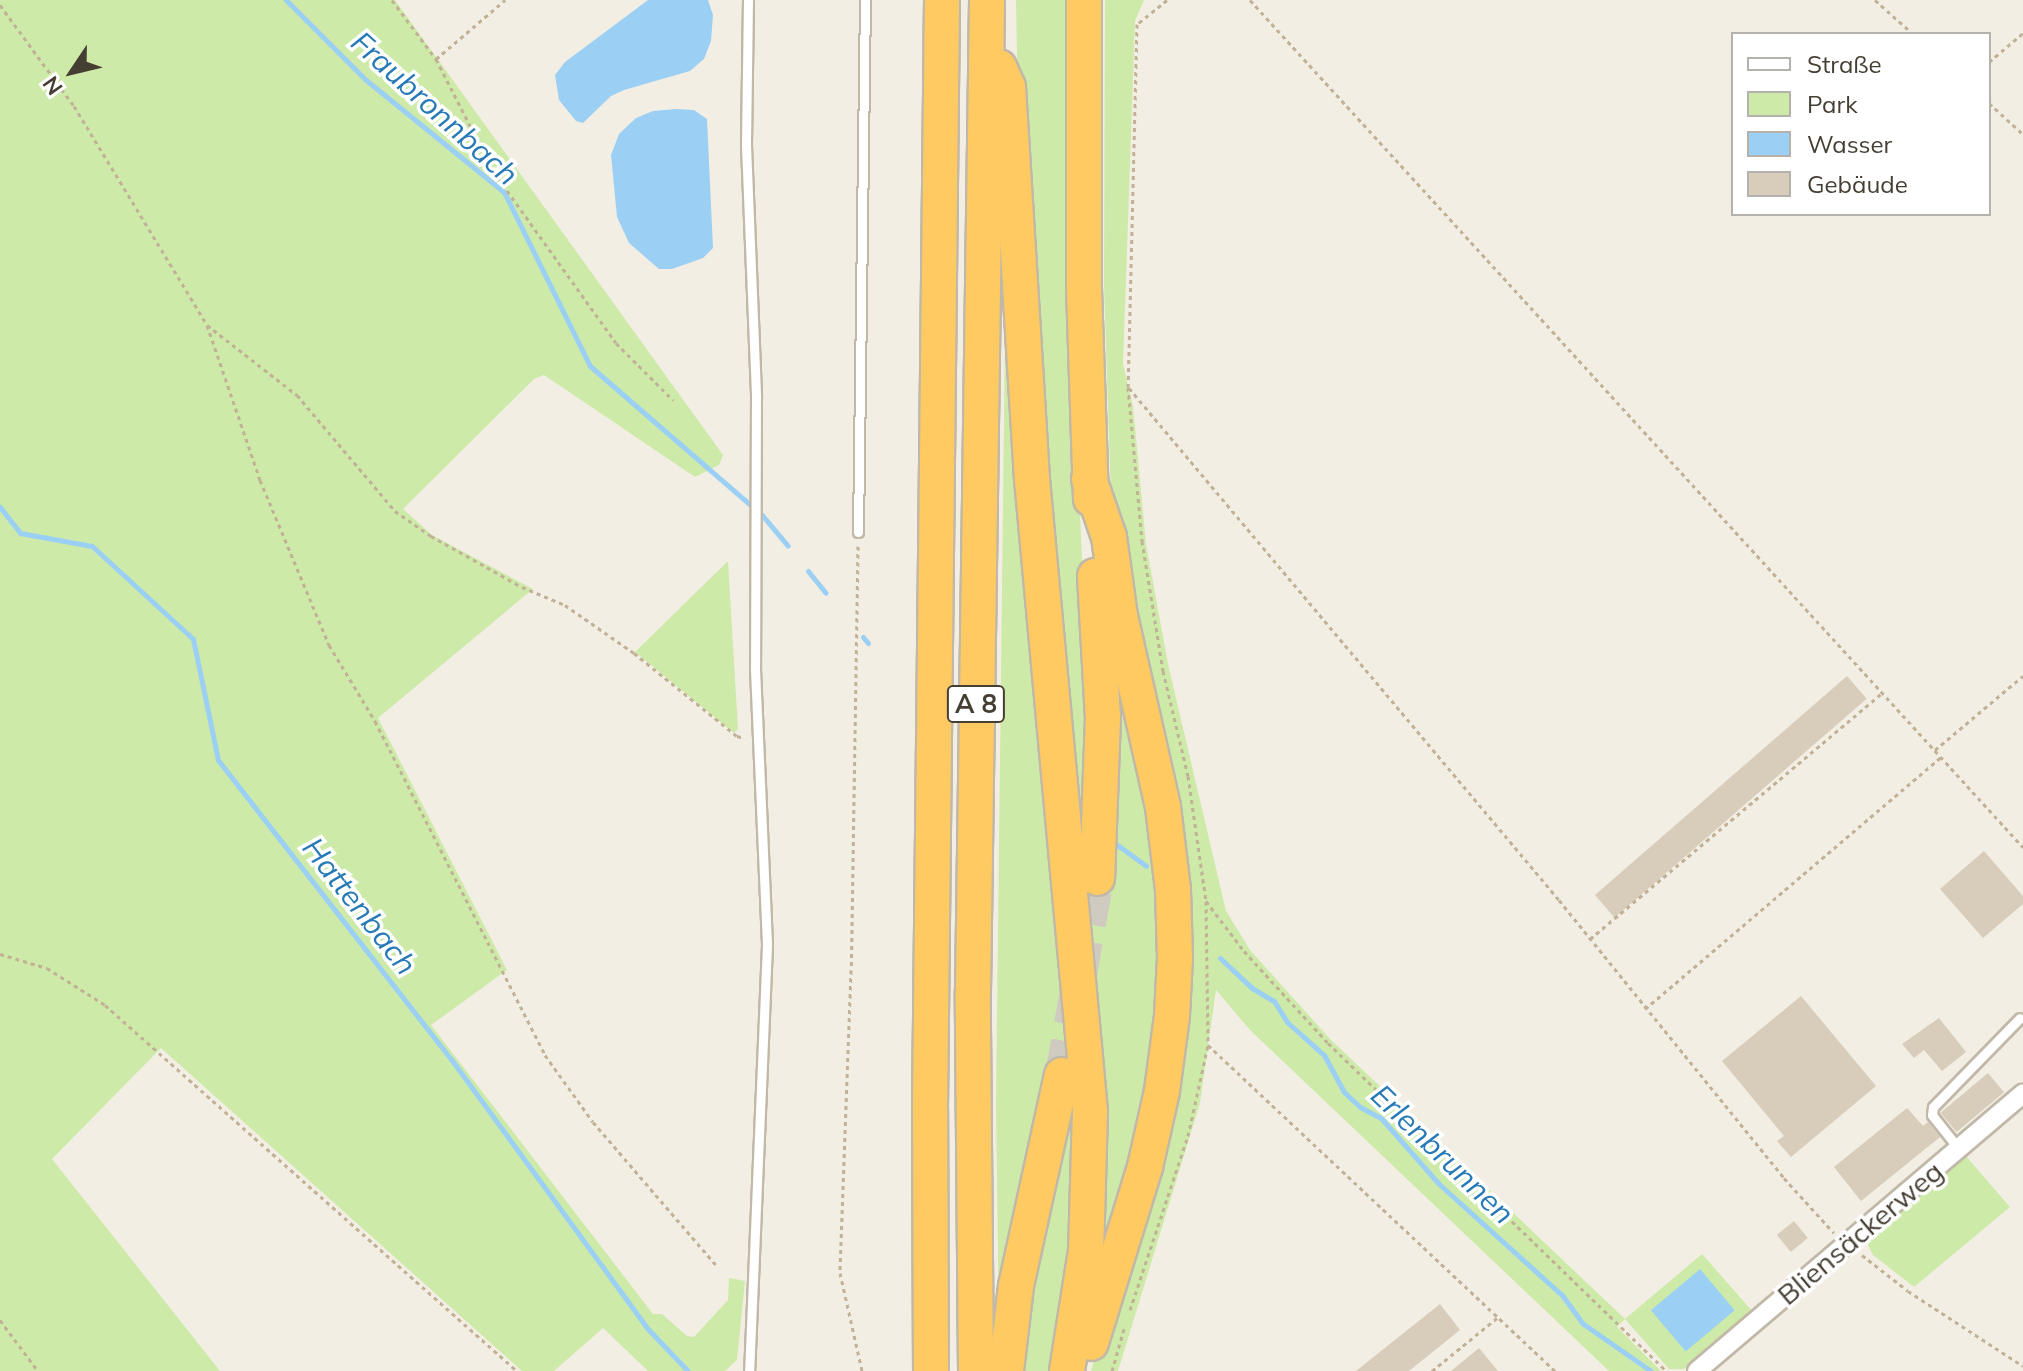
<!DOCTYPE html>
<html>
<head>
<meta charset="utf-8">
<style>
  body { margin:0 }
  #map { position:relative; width:2023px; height:1371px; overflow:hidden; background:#f3eee3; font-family:Mulish,sans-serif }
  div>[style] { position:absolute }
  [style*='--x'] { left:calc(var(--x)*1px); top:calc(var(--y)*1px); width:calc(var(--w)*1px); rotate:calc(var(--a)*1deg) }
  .green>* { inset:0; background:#cdeaa9 }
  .water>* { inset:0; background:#9bd0f4; transform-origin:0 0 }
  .stream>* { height:5px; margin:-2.5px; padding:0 2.5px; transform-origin:2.5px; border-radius:2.5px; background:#9bd0f4 }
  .building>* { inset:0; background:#d8ccbb; transform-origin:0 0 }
  .highway-tunnel>* { height:34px; margin-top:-17px; transform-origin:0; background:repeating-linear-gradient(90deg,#d0cbc0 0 34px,transparent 0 51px) }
  .path>* { height:3px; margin-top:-1.5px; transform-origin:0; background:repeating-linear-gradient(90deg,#c1b196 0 4px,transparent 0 8px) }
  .roads { filter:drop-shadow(2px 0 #c1b8a8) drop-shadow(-2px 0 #c1b8a8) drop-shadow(0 2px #c1b8a8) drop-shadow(0 -2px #c1b8a8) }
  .lane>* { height:9px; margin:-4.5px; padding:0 4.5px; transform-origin:4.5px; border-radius:4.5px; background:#fff }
  .street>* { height:18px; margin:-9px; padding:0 9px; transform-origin:9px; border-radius:9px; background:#fff }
  .highway>* { height:34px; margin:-17px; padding:0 17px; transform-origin:17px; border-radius:17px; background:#ffca62 }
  span { translate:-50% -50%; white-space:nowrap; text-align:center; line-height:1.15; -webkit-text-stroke:7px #fff; paint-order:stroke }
  .shield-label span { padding:2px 6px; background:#fff; border:2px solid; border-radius:6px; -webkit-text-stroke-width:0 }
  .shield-label { font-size:26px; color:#453e33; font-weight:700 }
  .street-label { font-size:28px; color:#453e33 }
  .water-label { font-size:30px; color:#277ab6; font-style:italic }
  .legend { position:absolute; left:1731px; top:32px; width:260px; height:184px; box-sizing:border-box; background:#fff; border:2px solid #b5b2ad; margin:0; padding:10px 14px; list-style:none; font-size:24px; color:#453e33 }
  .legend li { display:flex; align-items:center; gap:16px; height:40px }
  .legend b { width:40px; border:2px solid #b5b2ad }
  .north { position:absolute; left:32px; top:32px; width:80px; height:80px; -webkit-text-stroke:6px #fff; paint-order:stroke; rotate:235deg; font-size:22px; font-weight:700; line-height:32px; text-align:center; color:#453e33 }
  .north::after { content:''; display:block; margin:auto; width:28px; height:36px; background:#453e33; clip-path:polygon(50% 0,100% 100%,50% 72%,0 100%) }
</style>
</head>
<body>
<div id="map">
  <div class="green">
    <i style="clip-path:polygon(0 0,395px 0,723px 455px,719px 465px,695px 477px,544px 375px,534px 379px,403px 509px,432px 535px,533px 589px,378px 718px,507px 970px,431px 1025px,653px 1314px,662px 1314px,687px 1336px,694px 1337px,728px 1300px,729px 1278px,745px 1281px,737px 1360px,725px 1371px,648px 1371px,603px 1328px,554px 1371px,522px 1371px,161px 1048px,52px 1159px,220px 1371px,0 1371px)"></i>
    <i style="clip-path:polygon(1016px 0,1074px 0,1073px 360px,1090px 733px,1108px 623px,1162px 871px,1161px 1048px,1095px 1291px,1019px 168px)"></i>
    <i style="clip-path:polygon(1105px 0,1144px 0,1135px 21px,1123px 364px,1133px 406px,1146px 544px,1168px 664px,1226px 911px,1250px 950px,1330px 1039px,1625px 1319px,1702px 1254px,1753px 1312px,1684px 1369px,1669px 1369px,1625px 1319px,1617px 1327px,1661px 1371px,1609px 1371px,1250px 1030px,1216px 990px,1200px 1103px,1118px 1371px,1091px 1371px,1177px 1056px,1111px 497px,1104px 285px)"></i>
    <i style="clip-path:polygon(1008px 331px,1066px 995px,1079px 1198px,1053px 1371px,1020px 1371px,999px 1326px,996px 1104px,1005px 332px)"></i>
    <i style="clip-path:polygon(728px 561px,738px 729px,734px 733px,635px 652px)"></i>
    <i style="clip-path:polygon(1965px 1155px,2010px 1207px,1914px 1287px,1873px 1255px,1867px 1243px,1869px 1236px)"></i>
  </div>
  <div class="water">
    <i style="clip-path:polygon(648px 0,708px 0,713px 15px,711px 41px,704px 59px,690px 71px,624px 90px,611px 96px,583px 123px,576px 121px,559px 100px,555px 75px,565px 62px)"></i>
    <i style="clip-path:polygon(676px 109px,694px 110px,707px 119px,713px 248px,703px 258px,672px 269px,659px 269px,629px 243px,617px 217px,611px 155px,619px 134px,636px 118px,653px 111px)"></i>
    <i style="left:1700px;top:1269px;width:54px;height:64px;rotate:50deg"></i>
  </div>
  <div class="stream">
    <i style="--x:286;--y:0;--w:113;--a:45"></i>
    <i style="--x:366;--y:80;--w:178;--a:39.1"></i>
    <i style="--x:504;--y:192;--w:194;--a:63.7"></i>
    <i style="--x:590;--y:366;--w:228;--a:40.9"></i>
    <i style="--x:762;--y:515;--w:40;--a:50"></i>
    <i style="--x:0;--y:507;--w:33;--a:52"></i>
    <i style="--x:20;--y:533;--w:73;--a:10.2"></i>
    <i style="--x:92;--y:546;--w:137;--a:42.6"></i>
    <i style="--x:193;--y:639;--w:124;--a:78.3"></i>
    <i style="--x:218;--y:760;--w:379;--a:52.1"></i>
    <i style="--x:451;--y:1059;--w:333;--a:53.9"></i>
    <i style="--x:647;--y:1328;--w:59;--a:46.4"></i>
    <i style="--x:808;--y:571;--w:28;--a:51"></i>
    <i style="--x:863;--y:637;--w:8;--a:50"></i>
    <i style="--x:1116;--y:844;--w:37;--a:36"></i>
    <i style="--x:1220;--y:958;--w:44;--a:43.2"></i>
    <i style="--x:1252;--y:988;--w:26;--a:31"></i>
    <i style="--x:1274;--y:1001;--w:25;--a:58"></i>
    <i style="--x:1287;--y:1022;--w:50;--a:41.7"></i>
    <i style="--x:1324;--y:1055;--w:42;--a:61.6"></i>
    <i style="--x:1344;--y:1092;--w:22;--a:43"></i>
    <i style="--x:1360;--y:1107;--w:24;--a:28"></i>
    <i style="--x:1381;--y:1118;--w:88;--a:48.7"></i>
    <i style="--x:1439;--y:1184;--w:166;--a:42.1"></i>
    <i style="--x:1562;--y:1295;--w:34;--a:54"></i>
    <i style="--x:1582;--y:1323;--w:84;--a:34.8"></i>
  </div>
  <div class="building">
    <i style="left:1847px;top:676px;width:30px;height:334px;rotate:49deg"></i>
    <i style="clip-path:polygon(1984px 851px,2023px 896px,2023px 904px,1983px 938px,1940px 889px)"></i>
    <i style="clip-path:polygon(1801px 996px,1876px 1086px,1791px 1157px,1777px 1141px,1784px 1136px,1722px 1061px)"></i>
    <i style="clip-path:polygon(1939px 1018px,1966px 1052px,1942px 1071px,1924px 1050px,1914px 1058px,1902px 1044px)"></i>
    <i style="left:1988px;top:1073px;width:25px;height:62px;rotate:50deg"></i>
    <i style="clip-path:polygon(1907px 1108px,1923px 1126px,1928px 1122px,1940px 1137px,1861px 1201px,1834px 1167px)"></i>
    <i style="left:1794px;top:1221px;width:22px;height:22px;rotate:51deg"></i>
    <i style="clip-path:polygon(1440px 1304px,1460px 1330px,1409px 1371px,1356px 1371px)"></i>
    <i style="clip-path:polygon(1479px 1348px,1498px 1371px,1451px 1371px)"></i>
  </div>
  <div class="highway-tunnel">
    <i style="--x:1062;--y:1075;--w:200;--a:-79.9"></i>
  </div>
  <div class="path">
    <i style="--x:392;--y:0;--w:74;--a:53.3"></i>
    <i style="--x:436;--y:59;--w:126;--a:63"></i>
    <i style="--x:493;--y:171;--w:211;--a:54.4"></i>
    <i style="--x:616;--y:343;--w:81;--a:45"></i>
    <i style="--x:1167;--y:0;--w:38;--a:141"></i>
    <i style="--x:1137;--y:24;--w:363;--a:91.4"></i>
    <i style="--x:1128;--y:387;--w:155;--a:84.8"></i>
    <i style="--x:1142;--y:541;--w:132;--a:80.8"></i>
    <i style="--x:1163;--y:671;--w:108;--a:76.6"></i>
    <i style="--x:1188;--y:776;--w:126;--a:81.8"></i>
    <i style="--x:1206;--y:901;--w:144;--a:89.2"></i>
    <i style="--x:1208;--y:1045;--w:476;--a:43.2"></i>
    <i style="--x:1250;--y:0;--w:1147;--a:47.62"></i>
    <i style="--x:1875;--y:0;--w:51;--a:41.8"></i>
    <i style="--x:0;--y:5;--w:125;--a:53.8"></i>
    <i style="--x:74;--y:106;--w:256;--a:58.7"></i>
    <i style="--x:207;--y:325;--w:164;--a:71.1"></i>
    <i style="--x:260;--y:480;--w:179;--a:67.3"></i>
    <i style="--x:329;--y:645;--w:89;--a:58.8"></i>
    <i style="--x:375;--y:721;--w:375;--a:63"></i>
    <i style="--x:545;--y:1055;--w:82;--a:54.4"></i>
    <i style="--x:593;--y:1122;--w:190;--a:49.3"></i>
    <i style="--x:436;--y:59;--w:91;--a:-40.5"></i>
    <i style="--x:1989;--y:62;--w:45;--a:-40.5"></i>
    <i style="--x:1989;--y:103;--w:46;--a:42.4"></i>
    <i style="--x:207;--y:325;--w:114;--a:37.9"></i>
    <i style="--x:297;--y:395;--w:152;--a:49.8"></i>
    <i style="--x:395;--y:511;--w:44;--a:34.8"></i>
    <i style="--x:431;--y:536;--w:104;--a:29.3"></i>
    <i style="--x:522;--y:587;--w:47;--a:22.7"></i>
    <i style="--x:565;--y:605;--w:84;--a:34.8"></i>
    <i style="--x:634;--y:653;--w:132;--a:38.9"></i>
    <i style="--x:737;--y:736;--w:7;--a:16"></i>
    <i style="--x:1129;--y:388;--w:669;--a:49.97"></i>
    <i style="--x:1559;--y:900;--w:358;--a:51"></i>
    <i style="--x:1784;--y:1178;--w:74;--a:47.7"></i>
    <i style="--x:858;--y:546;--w:424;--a:90.9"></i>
    <i style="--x:851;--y:970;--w:303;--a:92.1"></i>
    <i style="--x:840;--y:1273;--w:100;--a:77.3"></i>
    <i style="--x:1935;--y:750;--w:115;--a:-40.1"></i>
    <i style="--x:1206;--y:901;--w:63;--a:52.8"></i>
    <i style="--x:1244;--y:951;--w:125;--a:47.6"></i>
    <i style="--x:1328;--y:1043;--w:472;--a:44.1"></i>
    <i style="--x:1590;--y:939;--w:382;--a:-40.1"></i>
    <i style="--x:0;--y:954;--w:49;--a:16.6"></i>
    <i style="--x:47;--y:968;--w:69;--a:32.5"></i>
    <i style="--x:105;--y:1005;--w:551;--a:41.62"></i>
    <i style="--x:1645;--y:1009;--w:389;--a:-40.4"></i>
    <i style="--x:1862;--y:1255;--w:58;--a:38"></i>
    <i style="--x:1908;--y:1291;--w:137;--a:33.1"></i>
    <i style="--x:1130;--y:1310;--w:183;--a:-71.6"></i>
    <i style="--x:1188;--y:1136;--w:93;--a:-77.6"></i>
    <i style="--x:0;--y:1320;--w:64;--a:53.3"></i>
    <i style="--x:1112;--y:1371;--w:44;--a:-74.1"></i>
    <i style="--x:1432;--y:1371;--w:84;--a:-39.2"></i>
  </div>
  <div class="roads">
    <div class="lane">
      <i style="--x:748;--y:0;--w:145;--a:90.8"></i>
      <i style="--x:746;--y:145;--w:253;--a:87.7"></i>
      <i style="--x:756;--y:398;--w:271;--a:90.2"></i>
      <i style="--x:755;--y:669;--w:276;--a:87.5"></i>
      <i style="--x:767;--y:945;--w:426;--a:92.4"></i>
      <i style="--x:858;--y:532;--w:532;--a:-89.25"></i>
      <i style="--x:1959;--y:1149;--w:43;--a:-128.5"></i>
      <i style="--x:1932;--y:1115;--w:8;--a:-83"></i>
      <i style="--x:1933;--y:1107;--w:124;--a:-45.7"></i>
    </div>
    <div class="street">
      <i style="--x:1697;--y:1371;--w:428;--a:-40.4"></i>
    </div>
    <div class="highway">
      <i style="--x:1084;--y:0;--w:288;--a:90"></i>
      <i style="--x:1084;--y:288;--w:211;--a:88.1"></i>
      <i style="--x:999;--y:67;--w:22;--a:66"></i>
      <i style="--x:1008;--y:87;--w:393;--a:86.5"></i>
      <i style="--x:1032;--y:479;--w:635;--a:84.76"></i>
      <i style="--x:1090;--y:1111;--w:140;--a:91.6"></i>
      <i style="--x:1086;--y:1251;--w:121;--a:99"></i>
      <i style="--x:1089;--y:479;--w:61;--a:71"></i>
      <i style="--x:1109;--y:537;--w:80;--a:82.1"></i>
      <i style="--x:1120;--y:616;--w:196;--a:77.3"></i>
      <i style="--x:1163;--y:807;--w:84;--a:83.1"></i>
      <i style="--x:1173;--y:890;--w:68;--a:88.3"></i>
      <i style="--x:1175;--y:958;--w:58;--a:93"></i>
      <i style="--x:1172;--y:1016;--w:76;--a:97.6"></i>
      <i style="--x:1162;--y:1091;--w:78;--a:102.6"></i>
      <i style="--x:1145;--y:1167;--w:184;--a:107.1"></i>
      <i style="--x:1095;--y:576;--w:141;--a:86.8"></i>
      <i style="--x:1103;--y:717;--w:161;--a:92.1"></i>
      <i style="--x:931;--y:1371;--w:262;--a:-90.2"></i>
      <i style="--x:930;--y:1109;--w:1109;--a:-89.38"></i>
      <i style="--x:976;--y:1371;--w:379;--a:-90.5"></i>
      <i style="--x:973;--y:992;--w:992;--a:-89.19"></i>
      <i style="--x:1006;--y:1371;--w:86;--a:-83.3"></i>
      <i style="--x:1016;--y:1286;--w:216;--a:-77.7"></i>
    </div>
  </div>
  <div class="shield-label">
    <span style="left:976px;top:704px">A 8</span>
  </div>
  <div class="street-label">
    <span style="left:1860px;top:1233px;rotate:-40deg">Bliensäckerweg</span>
  </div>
  <div class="water-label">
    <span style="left:435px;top:108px;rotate:42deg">Fraubronnbach</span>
    <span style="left:360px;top:906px;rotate:52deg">Hattenbach</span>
    <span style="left:1443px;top:1154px;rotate:44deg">Erlenbrunnen</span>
  </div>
  <ul class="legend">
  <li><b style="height:10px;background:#fff"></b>Straße</li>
  <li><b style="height:22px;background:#cdeaa9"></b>Park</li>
  <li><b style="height:22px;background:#9bd0f4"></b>Wasser</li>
  <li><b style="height:22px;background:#d8ccbb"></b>Gebäude</li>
  </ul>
  <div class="north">N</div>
</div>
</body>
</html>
